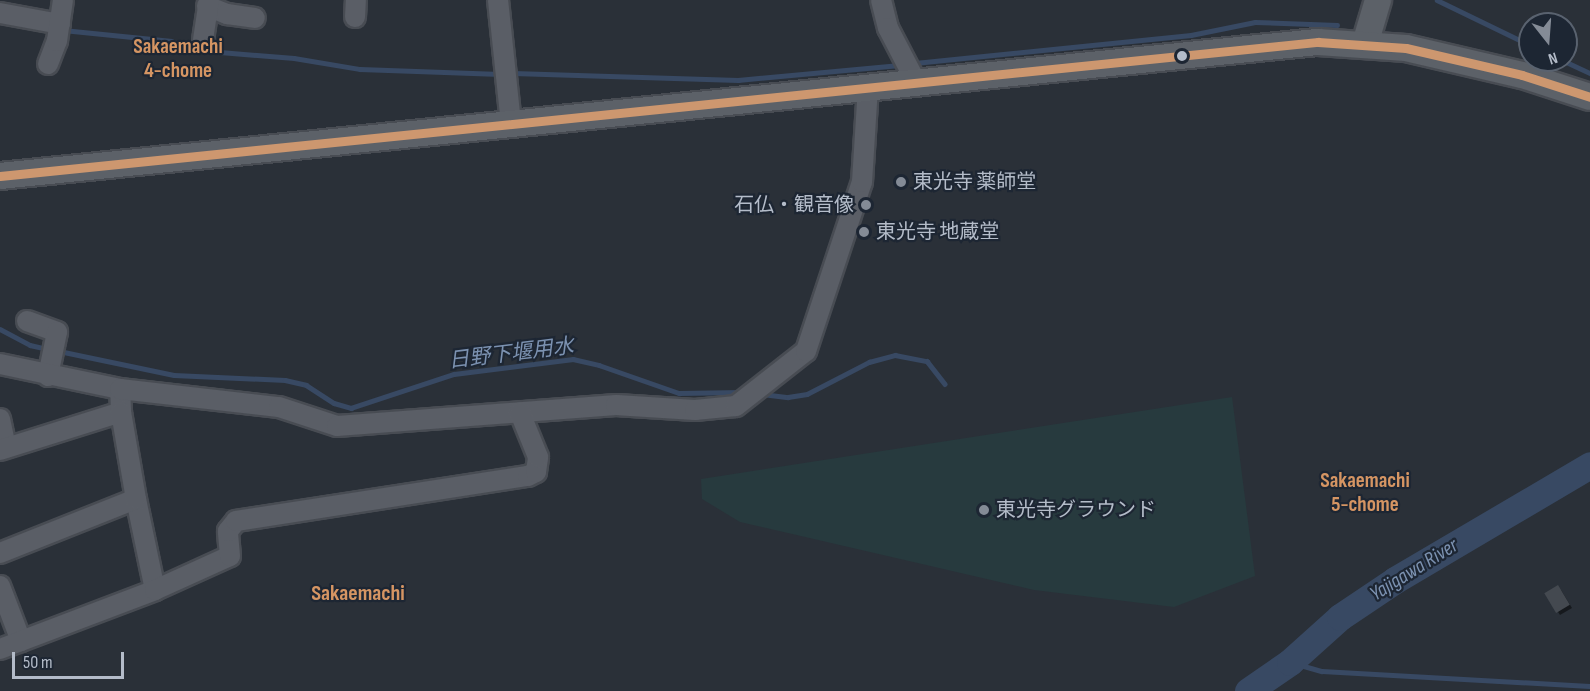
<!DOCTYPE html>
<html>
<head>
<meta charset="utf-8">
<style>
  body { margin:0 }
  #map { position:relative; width:1590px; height:691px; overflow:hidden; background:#2a3038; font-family:"Sofia Sans Condensed","Noto Sans JP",sans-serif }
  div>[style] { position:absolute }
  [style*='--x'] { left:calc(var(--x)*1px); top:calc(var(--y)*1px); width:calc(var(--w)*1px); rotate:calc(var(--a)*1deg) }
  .green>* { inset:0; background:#273a3e }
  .shadow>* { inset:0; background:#0007 }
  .stream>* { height:4.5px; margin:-2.25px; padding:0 2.25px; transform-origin:2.25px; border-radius:2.25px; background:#384963 }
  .river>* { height:27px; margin:-13.5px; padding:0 13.5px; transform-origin:13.5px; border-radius:13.5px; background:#384963 }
  .building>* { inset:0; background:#444950; transform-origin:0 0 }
  .roads { filter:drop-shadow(2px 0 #484c53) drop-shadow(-2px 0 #484c53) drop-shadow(0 2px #484c53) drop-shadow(0 -2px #484c53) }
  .minor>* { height:20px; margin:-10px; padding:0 10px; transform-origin:10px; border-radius:10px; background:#5a5e66 }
  .major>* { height:26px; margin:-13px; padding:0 13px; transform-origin:13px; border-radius:13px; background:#5c6168 }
  .bus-1>* { height:9px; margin:-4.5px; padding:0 4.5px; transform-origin:4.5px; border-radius:4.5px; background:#cd976f }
  .dots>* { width:16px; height:16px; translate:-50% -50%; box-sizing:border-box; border:3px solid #1d2633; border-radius:50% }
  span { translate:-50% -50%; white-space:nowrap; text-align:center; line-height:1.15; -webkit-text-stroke:4.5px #1d2633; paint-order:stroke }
  .poi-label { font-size:20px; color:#b4bcc9 }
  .left { translate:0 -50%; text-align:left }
  .right { translate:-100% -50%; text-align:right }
  .neighbourhood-label { font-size:21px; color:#d59563; font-weight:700 }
  .water-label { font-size:21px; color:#7c92b1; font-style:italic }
  .quarter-label { font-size:22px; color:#d59563; font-weight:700 }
  .north { position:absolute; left:1518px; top:12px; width:60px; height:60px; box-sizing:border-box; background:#1d2633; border:2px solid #59626f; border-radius:50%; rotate:163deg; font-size:16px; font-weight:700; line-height:24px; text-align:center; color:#b4bcc9 }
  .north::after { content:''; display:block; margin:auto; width:21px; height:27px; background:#848b96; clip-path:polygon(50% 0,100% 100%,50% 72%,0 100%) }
  .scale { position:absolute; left:12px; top:652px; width:112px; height:27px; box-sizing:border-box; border:3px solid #b4bcc9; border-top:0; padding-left:8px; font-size:18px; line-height:21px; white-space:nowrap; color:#b4bcc9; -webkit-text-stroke:4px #1d2633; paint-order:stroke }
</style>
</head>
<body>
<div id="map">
  <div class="green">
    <i style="clip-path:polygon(1232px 397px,1255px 576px,1174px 607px,1034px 590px,740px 522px,702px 499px,701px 479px)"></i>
  </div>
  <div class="shadow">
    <i style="clip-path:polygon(1561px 590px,1572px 608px,1560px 615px,1558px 612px)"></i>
  </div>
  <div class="stream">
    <i style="--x:1437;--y:0;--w:103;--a:25.8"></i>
    <i style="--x:63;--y:30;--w:109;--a:5.8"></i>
    <i style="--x:171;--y:41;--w:27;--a:20"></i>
    <i style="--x:196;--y:50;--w:98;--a:4.7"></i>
    <i style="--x:294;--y:58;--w:67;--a:9.5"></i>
    <i style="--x:360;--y:69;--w:140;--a:2"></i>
    <i style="--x:1562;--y:60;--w:31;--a:25"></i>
    <i style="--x:915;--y:63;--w:277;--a:-5.8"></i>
    <i style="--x:1191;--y:35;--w:65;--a:-11.5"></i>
    <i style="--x:1255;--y:22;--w:82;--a:2.1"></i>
    <i style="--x:513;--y:73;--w:225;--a:1.8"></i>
    <i style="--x:738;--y:80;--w:162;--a:-5.3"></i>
    <i style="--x:0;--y:329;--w:34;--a:28"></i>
    <i style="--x:30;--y:345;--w:18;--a:13"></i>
    <i style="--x:59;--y:351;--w:117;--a:11.8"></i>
    <i style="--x:174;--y:375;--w:111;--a:2.6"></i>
    <i style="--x:285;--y:380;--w:22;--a:13"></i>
    <i style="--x:306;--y:385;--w:33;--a:33"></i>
    <i style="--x:334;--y:403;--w:18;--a:16"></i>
    <i style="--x:351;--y:408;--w:108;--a:-18.3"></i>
    <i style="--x:454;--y:374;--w:120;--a:-7.2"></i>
    <i style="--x:573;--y:359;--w:27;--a:13"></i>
    <i style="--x:599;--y:365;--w:85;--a:19.3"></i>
    <i style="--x:679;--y:393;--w:63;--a:-0.9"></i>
    <i style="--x:762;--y:394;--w:26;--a:7"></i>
    <i style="--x:788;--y:397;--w:19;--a:-9"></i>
    <i style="--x:807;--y:394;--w:70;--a:-27.3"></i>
    <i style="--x:869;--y:362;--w:27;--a:-15"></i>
    <i style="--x:895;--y:355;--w:33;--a:11"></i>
    <i style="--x:927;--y:361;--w:29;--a:52"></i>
    <i style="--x:1290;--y:662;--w:33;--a:16"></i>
    <i style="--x:1322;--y:671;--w:268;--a:3.2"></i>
  </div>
  <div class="river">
    <i style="--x:1248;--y:691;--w:51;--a:-34.6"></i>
    <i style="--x:1290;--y:662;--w:67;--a:-42"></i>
    <i style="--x:1340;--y:617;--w:66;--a:-33.9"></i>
    <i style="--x:1395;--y:580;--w:226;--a:-30.5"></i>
  </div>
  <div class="building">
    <i style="left:1558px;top:585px;width:23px;height:16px;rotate:59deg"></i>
  </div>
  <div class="roads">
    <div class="minor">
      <i style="--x:498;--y:0;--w:125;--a:84"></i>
      <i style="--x:881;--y:0;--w:29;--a:76"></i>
      <i style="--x:888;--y:28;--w:61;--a:62.6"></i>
      <i style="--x:207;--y:6;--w:22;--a:22"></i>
      <i style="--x:227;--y:14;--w:28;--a:8"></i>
      <i style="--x:0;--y:13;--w:61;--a:10.4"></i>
      <i style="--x:355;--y:17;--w:17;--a:-87"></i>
      <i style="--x:203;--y:40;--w:40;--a:-81.5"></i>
      <i style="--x:48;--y:64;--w:25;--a:-69"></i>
      <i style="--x:57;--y:41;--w:41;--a:-81.7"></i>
      <i style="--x:27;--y:321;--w:32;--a:20"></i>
      <i style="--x:57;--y:332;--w:45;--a:101.6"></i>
      <i style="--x:0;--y:364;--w:123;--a:11.8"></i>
      <i style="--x:0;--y:419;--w:29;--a:78"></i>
      <i style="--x:0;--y:450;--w:127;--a:-17.4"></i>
      <i style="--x:121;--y:412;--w:23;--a:-92"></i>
      <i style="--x:120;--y:389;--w:160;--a:6.5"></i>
      <i style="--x:279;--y:407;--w:61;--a:18.1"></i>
      <i style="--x:337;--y:426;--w:280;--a:-4.3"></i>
      <i style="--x:616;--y:405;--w:79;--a:3.6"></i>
      <i style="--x:695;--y:410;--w:41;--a:-5.6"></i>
      <i style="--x:736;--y:406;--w:89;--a:-38.2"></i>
      <i style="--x:806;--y:351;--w:178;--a:-71.7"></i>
      <i style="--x:862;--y:182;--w:95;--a:-86.4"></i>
      <i style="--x:136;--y:499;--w:93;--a:78.2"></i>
      <i style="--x:0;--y:553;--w:146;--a:-21.7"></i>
      <i style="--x:136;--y:499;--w:88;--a:-99.8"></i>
      <i style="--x:0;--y:586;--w:59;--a:69.1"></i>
      <i style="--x:0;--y:649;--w:166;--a:-20.8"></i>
      <i style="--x:155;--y:590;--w:82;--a:-24.4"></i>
      <i style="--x:230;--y:556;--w:25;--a:-95"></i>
      <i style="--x:228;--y:531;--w:13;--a:-51"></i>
      <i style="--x:236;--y:521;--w:295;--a:-8.8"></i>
      <i style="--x:528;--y:476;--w:9;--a:-27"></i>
      <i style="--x:536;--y:472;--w:15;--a:-82"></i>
      <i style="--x:538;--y:457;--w:48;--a:-112.2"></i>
    </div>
    <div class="major">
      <i style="--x:1365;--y:44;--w:46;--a:-73.5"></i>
      <i style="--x:0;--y:176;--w:1325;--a:-5.81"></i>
      <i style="--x:1318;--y:42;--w:88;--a:3.9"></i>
      <i style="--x:1406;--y:48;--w:119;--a:13.1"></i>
      <i style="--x:1522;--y:75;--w:71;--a:17.9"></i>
    </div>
  </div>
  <div class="bus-1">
    <i style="--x:0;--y:176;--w:1325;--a:-5.81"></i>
    <i style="--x:1318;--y:42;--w:88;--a:3.9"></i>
    <i style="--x:1406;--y:48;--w:119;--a:13.1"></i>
    <i style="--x:1522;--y:75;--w:71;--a:17.9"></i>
  </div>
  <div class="dots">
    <i style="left:1182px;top:56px;background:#b4bcc9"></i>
    <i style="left:901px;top:182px;background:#848b96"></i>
    <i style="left:866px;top:205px;background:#848b96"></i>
    <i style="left:864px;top:232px;background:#848b96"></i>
    <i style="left:984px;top:510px;background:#848b96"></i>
  </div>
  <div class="poi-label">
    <span class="left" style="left:913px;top:182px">東光寺 薬師堂</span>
    <span class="right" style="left:854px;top:205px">石仏・観音像</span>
    <span class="left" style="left:876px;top:232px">東光寺 地蔵堂</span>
    <span class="left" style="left:996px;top:510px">東光寺グラウンド</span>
  </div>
  <div class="neighbourhood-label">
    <span style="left:178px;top:59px">Sakaemachi<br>4-chome</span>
    <span style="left:1365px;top:493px">Sakaemachi<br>5-chome</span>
  </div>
  <div class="water-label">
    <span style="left:511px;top:354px;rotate:-7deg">日野下堰用水</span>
    <span style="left:1414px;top:570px;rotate:-32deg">Yajigawa River</span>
  </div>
  <div class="quarter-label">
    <span style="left:358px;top:594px">Sakaemachi</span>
  </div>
  <div class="north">N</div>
  <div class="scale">50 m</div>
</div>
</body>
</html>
